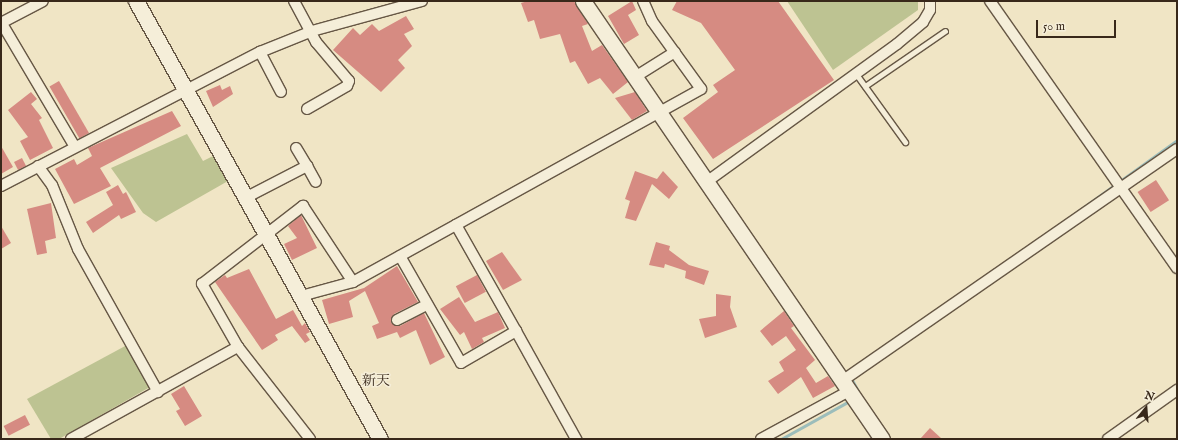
<!DOCTYPE html>
<html>
<head>
<meta charset="utf-8">
<style>
  body { margin:0 }
  #map { position:relative; width:1178px; height:440px; overflow:hidden; background:#f0e5c5; font-family:"IM FELL English","Noto Serif JP",serif }
  div>[style] { position:absolute }
  [style*='--x'] { left:calc(var(--x)*1px); top:calc(var(--y)*1px); width:calc(var(--w)*1px); rotate:calc(var(--a)*1deg) }
  .green>* { inset:0; background:#bdc392 }
  .stream>* { height:3px; margin:-1.5px; padding:0 1.5px; transform-origin:1.5px; border-radius:1.5px; background:#9cbdbb }
  .building>* { inset:0; background:#d68b82; transform-origin:0 0 }
  .roads { filter:drop-shadow(1px 0 #665745) drop-shadow(-1px 0 #665745) drop-shadow(0 1px #665745) drop-shadow(0 -1px #665745) }
  .lane>* { height:5px; margin:-2.5px; padding:0 2.5px; transform-origin:2.5px; border-radius:2.5px; background:#f5eed9 }
  .street>* { height:10px; margin:-5px; padding:0 5px; transform-origin:5px; border-radius:5px; background:#f5eed9 }
  .secondary>* { height:15px; margin:-7.5px; padding:0 7.5px; transform-origin:7.5px; border-radius:7.5px; background:#f5eed9 }
  span { translate:-50% -50%; white-space:nowrap; text-align:center; line-height:1.15; -webkit-text-stroke:3px #f5eed9; paint-order:stroke }
  .quarter-label { font-size:14px; color:#38281a }
  .frame { position:absolute; inset:0; border:2px solid #38281a; pointer-events:none }
  .north { position:absolute; left:1126px; top:388px; width:40px; height:40px; -webkit-text-stroke:3px #f5eed9; paint-order:stroke; rotate:17deg; font-size:11px; font-weight:700; line-height:16px; text-align:center; color:#38281a }
  .north::after { content:''; display:block; margin:auto; width:14px; height:18px; background:#38281a; clip-path:polygon(50% 0,100% 100%,50% 72%,0 100%) }
  .scale { position:absolute; left:1036px; top:20px; width:80px; height:18px; box-sizing:border-box; border:2px solid #38281a; border-top:0; padding-left:5px; font-size:12px; line-height:14px; white-space:nowrap; color:#38281a; -webkit-text-stroke:3px #f5eed9; paint-order:stroke }
</style>
</head>
<body>
<div id="map">
  <div class="green">
    <i style="clip-path:polygon(787px 1px,918px 1px,918px 10px,833px 70px)"></i>
    <i style="clip-path:polygon(187px 134px,203px 161px,213px 156px,228px 181px,156px 222px,143px 213px,111px 168px)"></i>
    <i style="clip-path:polygon(127px 345px,150px 387px,59px 439px,51px 439px,27px 399px)"></i>
  </div>
  <div class="stream">
    <i style="--x:1042;--y:237;--w:166;--a:-35.7"></i>
    <i style="--x:851;--y:378;--w:15;--a:62"></i>
    <i style="--x:781;--y:439;--w:80;--a:-29.1"></i>
  </div>
  <div class="building">
    <i style="clip-path:polygon(528px 1px,574px 1px,588px 24px,582px 26px,592px 51px,602px 45px,628px 82px,613px 94px,600px 78px,588px 84px,575px 61px,570px 63px,560px 34px,540px 39px,534px 20px,528px 22px,521px 3px)"></i>
    <i style="clip-path:polygon(632px 1px,636px 10px,628px 15px,639px 35px,624px 44px,608px 16px)"></i>
    <i style="clip-path:polygon(677px 1px,778px 1px,834px 80px,713px 159px,683px 118px,718px 92px,713px 85px,735px 70px,701px 23px,672px 10px)"></i>
    <i style="clip-path:polygon(406px 16px,414px 29px,404px 34px,412px 46px,398px 60px,405px 68px,381px 92px,333px 50px,353px 28px,360px 35px,372px 24px,379px 31px)"></i>
    <i style="left:59px;top:81px;width:60px;height:11px;rotate:60deg"></i>
    <i style="clip-path:polygon(220px 85px,222px 90px,230px 86px,233px 94px,213px 107px,206px 91px)"></i>
    <i style="clip-path:polygon(31px 92px,37px 99px,31px 104px,42px 118px,39px 120px,53px 148px,30px 160px,20px 141px,28px 137px,8px 110px)"></i>
    <i style="clip-path:polygon(635px 92px,647px 111px,632px 120px,615px 98px)"></i>
    <i style="clip-path:polygon(172px 111px,181px 126px,100px 168px,111px 186px,74px 204px,55px 169px,74px 159px,77px 165px,92px 156px,88px 148px)"></i>
    <i style="clip-path:polygon(1px 146px,13px 167px,1px 174px)"></i>
    <i style="left:22px;top:158px;width:9px;height:9px;rotate:63deg"></i>
    <i style="clip-path:polygon(635px 171px,657px 179px,663px 171px,678px 187px,669px 199px,652px 184px,636px 221px,625px 218px,630px 201px,625px 199px)"></i>
    <i style="left:1156px;top:180px;width:24px;height:22px;rotate:57deg"></i>
    <i style="clip-path:polygon(118px 185px,123px 194px,126px 192px,136px 212px,121px 219px,119px 215px,93px 233px,86px 222px,113px 205px,106px 192px)"></i>
    <i style="clip-path:polygon(51px 203px,56px 238px,45px 241px,47px 253px,37px 255px,27px 209px)"></i>
    <i style="clip-path:polygon(301px 215px,317px 248px,292px 260px,284px 244px,297px 238px,288px 226px)"></i>
    <i style="clip-path:polygon(1px 226px,11px 243px,1px 249px)"></i>
    <i style="clip-path:polygon(656px 242px,670px 246px,669px 250px,689px 265px,709px 271px,704px 285px,685px 278px,686px 271px,665px 264px,664px 268px,649px 265px)"></i>
    <i style="clip-path:polygon(502px 252px,522px 280px,503px 290px,486px 261px)"></i>
    <i style="clip-path:polygon(397px 266px,418px 302px,394px 314px,391px 323px,400px 326px,424px 313px,445px 357px,430px 365px,416px 330px,400px 338px,397px 332px,377px 339px,372px 326px,379px 323px,365px 291px,349px 301px,353px 317px,329px 324px,322px 300px,364px 288px)"></i>
    <i style="clip-path:polygon(249px 269px,276px 319px,293px 310px,302px 326px,305px 323px,310px 332px,306px 334px,310px 340px,305px 343px,292px 326px,275px 335px,278px 340px,262px 350px,215px 282px,225px 275px,227px 278px)"></i>
    <i style="left:477px;top:275px;width:19px;height:24px;rotate:62deg"></i>
    <i style="clip-path:polygon(716px 294px,731px 296px,730px 307px,737px 327px,705px 338px,699px 319px,716px 316px)"></i>
    <i style="clip-path:polygon(459px 297px,475px 322px,498px 312px,505px 328px,482px 338px,484px 342px,472px 349px,464px 332px,460px 335px,440px 309px)"></i>
    <i style="clip-path:polygon(784px 311px,794px 326px,791px 328px,815px 360px,806px 368px,816px 383px,828px 376px,835px 386px,813px 398px,801px 377px,778px 394px,768px 381px,784px 371px,779px 362px,796px 350px,786px 336px,772px 346px,760px 331px)"></i>
    <i style="clip-path:polygon(184px 386px,202px 416px,185px 426px,176px 411px,180px 409px,171px 394px)"></i>
    <i style="left:25px;top:415px;width:11px;height:24px;rotate:63deg"></i>
    <i style="clip-path:polygon(930px 428px,942px 439px,920px 439px)"></i>
  </div>
  <div class="roads">
    <div class="lane">
      <i style="--x:856;--y:74;--w:84;--a:54.2"></i>
      <i style="--x:865;--y:86;--w:97;--a:-34.5"></i>
    </div>
    <div class="street">
      <i style="--x:294;--y:1;--w:47;--a:61.8"></i>
      <i style="--x:316;--y:42;--w:51;--a:49.8"></i>
      <i style="--x:349;--y:81;--w:5;--a:112"></i>
      <i style="--x:347;--y:86;--w:46;--a:150.1"></i>
      <i style="--x:990;--y:1;--w:326;--a:55"></i>
      <i style="--x:1;--y:22;--w:145;--a:59.4"></i>
      <i style="--x:1;--y:23;--w:47;--a:-27.6"></i>
      <i style="--x:260;--y:52;--w:45;--a:62.3"></i>
      <i style="--x:635;--y:77;--w:47;--a:-32"></i>
      <i style="--x:38;--y:166;--w:24;--a:54"></i>
      <i style="--x:52;--y:185;--w:69;--a:67.9"></i>
      <i style="--x:78;--y:249;--w:164;--a:60.8"></i>
      <i style="--x:307;--y:166;--w:18;--a:61"></i>
      <i style="--x:705;--y:183;--w:237;--a:-35.9"></i>
      <i style="--x:897;--y:44;--w:34;--a:-40"></i>
      <i style="--x:923;--y:22;--w:14;--a:-60"></i>
      <i style="--x:930;--y:10;--w:9;--a:-90"></i>
      <i style="--x:1;--y:186;--w:292;--a:-27.4"></i>
      <i style="--x:260;--y:52;--w:56;--a:-22"></i>
      <i style="--x:312;--y:31;--w:114;--a:-15.3"></i>
      <i style="--x:247;--y:197;--w:68;--a:-27.3"></i>
      <i style="--x:307;--y:166;--w:21;--a:-121"></i>
      <i style="--x:400;--y:256;--w:123;--a:60.3"></i>
      <i style="--x:461;--y:363;--w:64;--a:-30.2"></i>
      <i style="--x:516;--y:331;--w:122;--a:-119.5"></i>
      <i style="--x:301;--y:296;--w:54;--a:-15.1"></i>
      <i style="--x:397;--y:320;--w:33;--a:-27"></i>
      <i style="--x:516;--y:331;--w:124;--a:60.9"></i>
      <i style="--x:842;--y:381;--w:407;--a:-34.7"></i>
      <i style="--x:71;--y:439;--w:191;--a:-28.9"></i>
      <i style="--x:310;--y:439;--w:117;--a:-128"></i>
      <i style="--x:238;--y:347;--w:73;--a:-119.7"></i>
      <i style="--x:202;--y:284;--w:128;--a:-37.7"></i>
      <i style="--x:303;--y:206;--w:91;--a:56.7"></i>
      <i style="--x:353;--y:282;--w:398;--a:-29"></i>
      <i style="--x:701;--y:89;--w:84;--a:-125.8"></i>
      <i style="--x:652;--y:21;--w:22;--a:-114"></i>
      <i style="--x:761;--y:439;--w:100;--a:-28.6"></i>
      <i style="--x:1108;--y:439;--w:85;--a:-35.4"></i>
    </div>
    <div class="secondary">
      <i style="--x:136;--y:1;--w:501;--a:60.88"></i>
      <i style="--x:583;--y:1;--w:530;--a:55.68"></i>
    </div>
  </div>
  <div class="quarter-label">
    <span style="left:376px;top:381px">新天</span>
  </div>
  <div class="frame"></div>
  <div class="north">N</div>
  <div class="scale">50 m</div>
</div>
</body>
</html>
